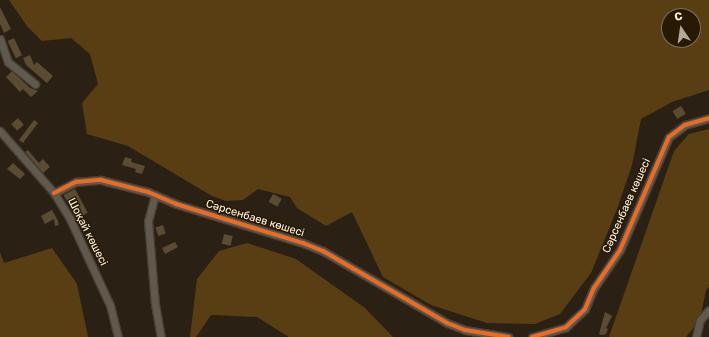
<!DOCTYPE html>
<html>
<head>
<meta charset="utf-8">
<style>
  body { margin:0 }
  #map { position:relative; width:709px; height:337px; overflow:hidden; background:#2a2114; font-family:Rubik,sans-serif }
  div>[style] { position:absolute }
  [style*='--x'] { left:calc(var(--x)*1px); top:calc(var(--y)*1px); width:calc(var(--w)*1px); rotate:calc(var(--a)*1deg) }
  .green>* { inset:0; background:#593e13 }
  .building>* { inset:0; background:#5a4b32; transform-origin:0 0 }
  .roads { filter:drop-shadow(1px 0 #463e33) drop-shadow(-1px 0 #463e33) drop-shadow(0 1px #463e33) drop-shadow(0 -1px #463e33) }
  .minor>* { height:7px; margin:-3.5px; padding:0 3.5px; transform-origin:3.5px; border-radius:3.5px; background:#61594e }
  .cycleway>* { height:4px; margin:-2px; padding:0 2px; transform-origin:2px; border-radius:2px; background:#ed6a23 }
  span { translate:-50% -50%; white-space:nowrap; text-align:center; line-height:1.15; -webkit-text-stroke:3px #281903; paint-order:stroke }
  .street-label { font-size:11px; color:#fdf3e5 }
  .north { position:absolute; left:661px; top:8px; width:40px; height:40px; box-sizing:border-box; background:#281903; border:1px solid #7d705d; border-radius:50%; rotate:347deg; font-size:11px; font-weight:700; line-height:16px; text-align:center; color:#fdf3e5 }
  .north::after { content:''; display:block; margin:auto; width:14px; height:18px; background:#b3aa9c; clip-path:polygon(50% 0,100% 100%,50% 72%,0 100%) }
</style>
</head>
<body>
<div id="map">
  <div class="green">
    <i style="clip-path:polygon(evenodd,9px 0,709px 0,709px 90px,672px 102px,641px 119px,632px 165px,617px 209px,591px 273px,560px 314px,535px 324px,487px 323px,431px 305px,383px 277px,352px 212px,326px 226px,297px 208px,290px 197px,258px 189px,243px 200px,226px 201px,212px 196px,128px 146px,87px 134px,82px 103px,98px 84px,90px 54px,71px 38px,42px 41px,27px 26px,9px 0,669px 16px,693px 16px,693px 40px,669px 40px,669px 16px)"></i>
    <i style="clip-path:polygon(709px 129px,709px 287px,706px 290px,700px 320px,686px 337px,609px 337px,674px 151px,689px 134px)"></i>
    <i style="clip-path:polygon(247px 243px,296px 259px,365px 308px,393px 337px,289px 337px,257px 317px,211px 315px,196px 337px,190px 337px,197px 279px,219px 251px)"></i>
    <i style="clip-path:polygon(52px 248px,77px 284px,88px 337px,0 337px,0 252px,4px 263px)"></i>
  </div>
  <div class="building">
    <i style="clip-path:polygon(0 7px,11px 29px,4px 33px,0 24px)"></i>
    <i style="left:14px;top:38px;width:19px;height:7px;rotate:65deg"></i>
    <i style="clip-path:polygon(30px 55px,34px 65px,37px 62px,53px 76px,47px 83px,26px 65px,23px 58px)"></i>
    <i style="clip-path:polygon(12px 71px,30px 88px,38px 91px,31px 97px,23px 89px,20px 92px,6px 77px)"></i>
    <i style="left:681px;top:106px;width:9px;height:10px;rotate:58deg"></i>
    <i style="left:18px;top:118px;width:9px;height:9px;rotate:49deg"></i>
    <i style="left:34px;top:120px;width:5px;height:25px;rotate:37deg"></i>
    <i style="clip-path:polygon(28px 150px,39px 163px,43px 159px,50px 167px,43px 173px,25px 152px)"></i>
    <i style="clip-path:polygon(125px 157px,132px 159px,131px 162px,145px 166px,142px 174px,135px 172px,136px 169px,122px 165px)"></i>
    <i style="clip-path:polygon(13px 163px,25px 174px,20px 179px,7px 169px)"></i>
    <i style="left:75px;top:189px;width:27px;height:13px;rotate:62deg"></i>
    <i style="left:273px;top:194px;width:10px;height:9px;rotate:29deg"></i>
    <i style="clip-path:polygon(52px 210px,58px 221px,59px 225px,55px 226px,54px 219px,45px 224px,41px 216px)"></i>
    <i style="left:163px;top:225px;width:9px;height:8px;rotate:72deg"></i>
    <i style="left:224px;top:234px;width:9px;height:10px;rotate:13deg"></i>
    <i style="clip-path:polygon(175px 242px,178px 247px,165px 254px,162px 248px)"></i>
    <i style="clip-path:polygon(605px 312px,612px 316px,606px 328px,608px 329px,606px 334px,602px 335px,599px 334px)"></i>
  </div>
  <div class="roads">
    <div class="minor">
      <i style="--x:0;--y:39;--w:24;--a:71"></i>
      <i style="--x:8;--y:62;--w:35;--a:39"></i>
      <i style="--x:0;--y:131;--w:82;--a:48.9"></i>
      <i style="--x:54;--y:193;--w:31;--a:58"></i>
      <i style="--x:70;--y:219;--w:95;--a:65.1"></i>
      <i style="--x:110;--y:305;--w:33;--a:76"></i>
      <i style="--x:54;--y:193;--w:25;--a:-27"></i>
      <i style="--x:76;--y:182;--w:25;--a:-5"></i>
      <i style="--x:101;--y:180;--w:49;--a:14.3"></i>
      <i style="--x:148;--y:192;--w:30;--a:23"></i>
      <i style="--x:176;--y:204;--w:133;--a:17.1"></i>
      <i style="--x:303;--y:243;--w:22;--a:22"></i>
      <i style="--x:323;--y:251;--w:143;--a:30.1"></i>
      <i style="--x:447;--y:323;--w:19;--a:21"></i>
      <i style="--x:465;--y:330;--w:44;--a:9.2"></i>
      <i style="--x:155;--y:195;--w:27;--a:105"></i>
      <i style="--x:148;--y:221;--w:83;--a:85.2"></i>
      <i style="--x:155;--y:304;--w:34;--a:80"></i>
      <i style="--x:532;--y:337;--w:35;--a:-16"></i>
      <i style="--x:566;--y:327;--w:26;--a:-43"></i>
      <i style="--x:585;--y:309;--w:23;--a:-67"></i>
      <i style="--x:594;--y:288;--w:46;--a:-55.6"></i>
      <i style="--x:620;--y:250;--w:123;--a:-66.6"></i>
      <i style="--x:669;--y:137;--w:20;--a:-37"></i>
      <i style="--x:685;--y:125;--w:25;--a:-16"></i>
      <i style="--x:696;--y:337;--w:17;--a:-77"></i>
      <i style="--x:700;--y:320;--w:13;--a:-48"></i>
    </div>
  </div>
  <div class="cycleway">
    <i style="--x:54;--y:193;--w:25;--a:-27"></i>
    <i style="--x:76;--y:182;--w:25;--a:-5"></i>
    <i style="--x:101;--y:180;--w:49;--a:14.3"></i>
    <i style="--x:148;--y:192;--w:30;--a:23"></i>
    <i style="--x:176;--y:204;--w:133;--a:17.1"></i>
    <i style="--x:303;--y:243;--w:22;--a:22"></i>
    <i style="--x:323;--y:251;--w:143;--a:30.1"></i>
    <i style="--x:447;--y:323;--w:19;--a:21"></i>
    <i style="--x:465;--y:330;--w:44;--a:9.2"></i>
    <i style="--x:532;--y:337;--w:35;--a:-16"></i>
    <i style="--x:566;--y:327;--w:26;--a:-43"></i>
    <i style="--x:585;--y:309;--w:23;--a:-67"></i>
    <i style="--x:594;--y:288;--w:46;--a:-55.6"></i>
    <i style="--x:620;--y:250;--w:123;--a:-66.6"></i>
    <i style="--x:669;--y:137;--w:20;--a:-37"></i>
    <i style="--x:685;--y:125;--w:25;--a:-16"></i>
  </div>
  <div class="street-label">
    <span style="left:627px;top:206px;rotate:-66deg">Сәрсенбаев көшесі</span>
    <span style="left:255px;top:219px;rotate:17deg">Сәрсенбаев көшесі</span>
    <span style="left:87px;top:232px;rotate:63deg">Шоқай көшесі</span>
  </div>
  <div class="north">С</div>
</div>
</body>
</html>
